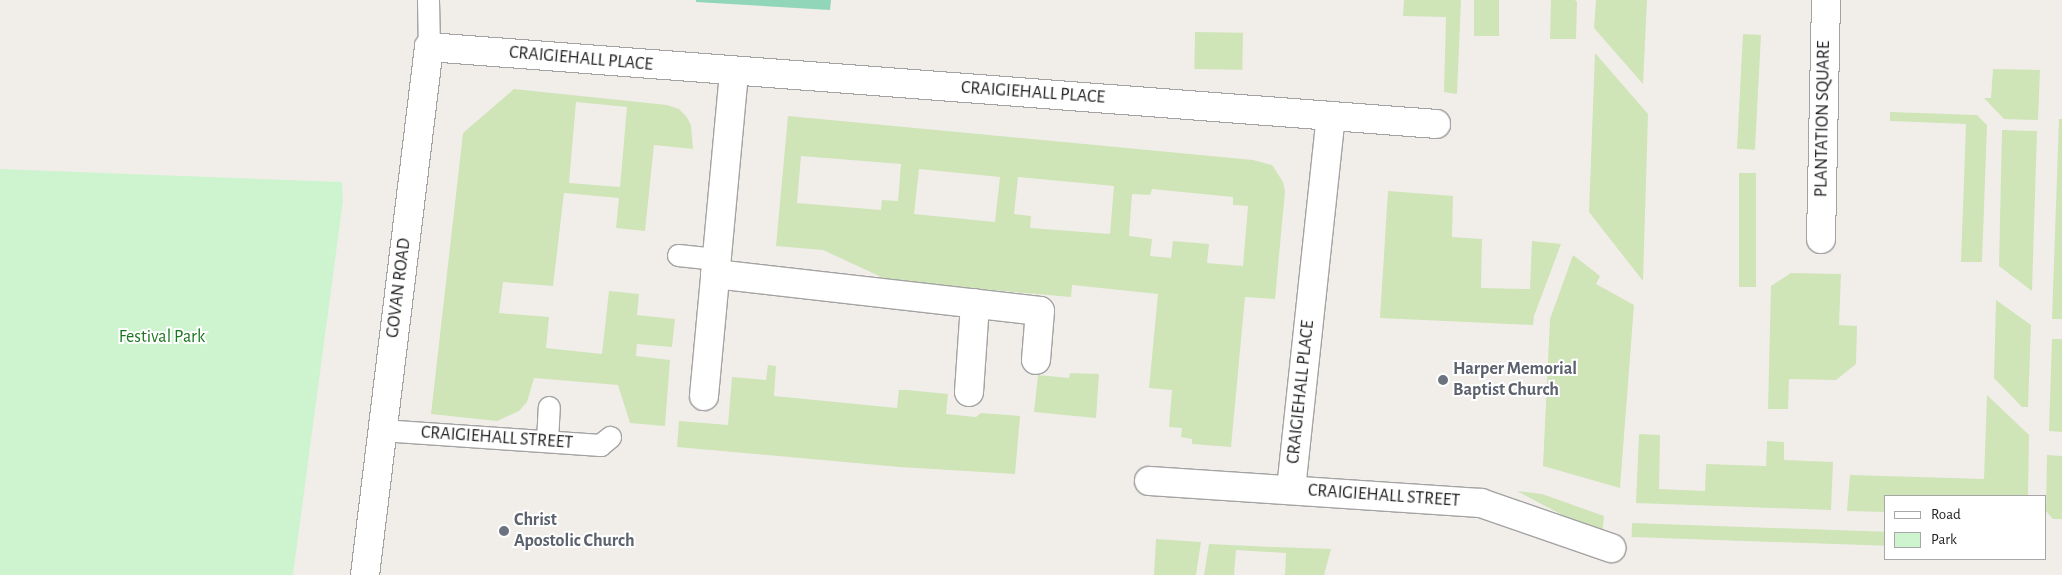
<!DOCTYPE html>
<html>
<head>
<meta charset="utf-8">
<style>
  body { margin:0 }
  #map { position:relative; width:2062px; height:575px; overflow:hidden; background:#f1eeea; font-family:"Alegreya Sans",sans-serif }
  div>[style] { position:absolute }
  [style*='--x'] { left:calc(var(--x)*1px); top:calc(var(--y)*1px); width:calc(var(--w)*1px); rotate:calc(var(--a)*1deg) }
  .grass>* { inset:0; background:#cfe4b7; transform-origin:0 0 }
  .park>* { inset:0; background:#cef4cf }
  .pitch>* { inset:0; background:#92d6b9 }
  .roads { filter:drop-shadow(1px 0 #a3a3a3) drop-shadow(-1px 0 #a3a3a3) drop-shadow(0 1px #a3a3a3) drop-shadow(0 -1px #a3a3a3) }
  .lane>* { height:21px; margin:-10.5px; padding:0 10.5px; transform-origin:10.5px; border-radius:10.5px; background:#fff }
  .street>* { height:28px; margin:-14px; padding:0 14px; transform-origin:14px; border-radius:14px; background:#fff }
  .dots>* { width:14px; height:14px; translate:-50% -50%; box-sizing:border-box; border:2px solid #fff; border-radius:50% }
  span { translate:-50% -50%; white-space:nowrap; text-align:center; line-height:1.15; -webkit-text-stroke:4px #fff; paint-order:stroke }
  .street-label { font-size:18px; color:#222 }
  .park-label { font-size:18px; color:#1a761e }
  .worship-label { font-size:18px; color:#5b616d; font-weight:700 }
  .left { translate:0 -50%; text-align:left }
  .legend { position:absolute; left:1884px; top:495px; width:162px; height:65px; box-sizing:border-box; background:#fff; border:1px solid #a7a7a7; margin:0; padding:6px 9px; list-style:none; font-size:15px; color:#222 }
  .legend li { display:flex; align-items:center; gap:10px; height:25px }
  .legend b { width:25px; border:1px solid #a7a7a7 }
</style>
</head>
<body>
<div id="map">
  <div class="grass">
    <i style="clip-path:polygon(1404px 0,1461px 0,1457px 94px,1444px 92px,1446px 17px,1403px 16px)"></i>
    <i style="left:1474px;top:0;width:25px;height:36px"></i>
    <i style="clip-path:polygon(1551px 0,1575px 0,1577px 2px,1576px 39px,1550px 39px)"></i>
    <i style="clip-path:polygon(1596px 0,1647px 0,1643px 84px,1594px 28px)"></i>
    <i style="left:1195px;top:32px;width:48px;height:37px;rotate:1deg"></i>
    <i style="left:1743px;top:34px;width:18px;height:115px;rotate:3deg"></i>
    <i style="clip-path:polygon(1595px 53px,1648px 114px,1643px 281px,1589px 212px)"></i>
    <i style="clip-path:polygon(1993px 69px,2040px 70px,2038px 120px,2004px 119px,1984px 98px,1991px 98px)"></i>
    <i style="clip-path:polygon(evenodd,514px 89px,667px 105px,679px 109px,686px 116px,691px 125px,693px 149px,654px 145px,645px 231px,616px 228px,619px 198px,564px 193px,553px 286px,503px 282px,499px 313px,549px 317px,546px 348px,602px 354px,609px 291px,639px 294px,637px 315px,675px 319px,672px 347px,637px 344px,636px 356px,670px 360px,665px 426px,630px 423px,618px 385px,534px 378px,527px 402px,519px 411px,497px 421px,431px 414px,463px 133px,514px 89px,576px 102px,627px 107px,620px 187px,569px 183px,576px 102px)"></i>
    <i style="clip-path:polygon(1890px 112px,1977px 115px,1987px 125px,1982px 262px,1961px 262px,1966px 124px,1890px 121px)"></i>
    <i style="clip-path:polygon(evenodd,788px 116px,1253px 160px,1272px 165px,1283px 182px,1285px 191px,1275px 299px,1245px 297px,1231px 447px,1192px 444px,1192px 439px,1181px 437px,1182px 428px,1169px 427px,1172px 390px,1149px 388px,1158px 294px,1072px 285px,1071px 297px,890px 281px,823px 250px,776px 246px,788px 116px,801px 156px,901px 164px,898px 201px,882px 200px,881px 210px,797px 203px,801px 156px,788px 116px,919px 169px,1000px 177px,995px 222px,914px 214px,919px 169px,788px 116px,1018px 177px,1114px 186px,1110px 234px,1030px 228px,1031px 216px,1014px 214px,1018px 177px,788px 116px,1152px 189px,1233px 197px,1233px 205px,1248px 206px,1243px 266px,1207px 263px,1209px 244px,1173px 241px,1171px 258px,1150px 256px,1152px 239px,1129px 236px,1132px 194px,1150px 195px,1152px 189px)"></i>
    <i style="clip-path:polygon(2059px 119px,2062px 119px,2062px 319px,2052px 319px)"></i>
    <i style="clip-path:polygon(2002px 130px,2037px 131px,2032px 291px,1999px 266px)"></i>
    <i style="left:1739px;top:173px;width:17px;height:114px"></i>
    <i style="clip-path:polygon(1388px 191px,1453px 196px,1452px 237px,1482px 239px,1481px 288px,1530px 289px,1532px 241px,1561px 244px,1534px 316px,1533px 325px,1380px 318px)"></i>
    <i style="clip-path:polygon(1573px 255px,1600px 276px,1596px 284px,1634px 305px,1620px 488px,1543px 466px,1550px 319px)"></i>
    <i style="clip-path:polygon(1791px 273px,1841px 274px,1839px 325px,1857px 326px,1856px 364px,1836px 380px,1789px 379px,1788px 409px,1768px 409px,1771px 286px)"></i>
    <i style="clip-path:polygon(1996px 300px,2031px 325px,2028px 407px,2022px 407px,1994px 378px)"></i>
    <i style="clip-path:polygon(2052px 339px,2062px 339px,2062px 432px,2049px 431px)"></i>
    <i style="clip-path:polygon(768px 365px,776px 366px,774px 396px,897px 408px,899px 390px,907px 390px,948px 394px,946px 414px,976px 417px,981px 413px,1020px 416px,1015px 474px,900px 467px,677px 447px,679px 421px,728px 425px,732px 377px,766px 380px)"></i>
    <i style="clip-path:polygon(1070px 373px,1099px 374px,1096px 418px,1034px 412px,1038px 375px,1069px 378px)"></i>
    <i style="clip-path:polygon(1987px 395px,2029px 435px,2028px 496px,1886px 496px,1886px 512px,1847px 511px,1850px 475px,1984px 479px)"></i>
    <i style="clip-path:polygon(1639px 434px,1660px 435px,1659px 489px,1705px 491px,1706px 464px,1766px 466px,1767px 441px,1784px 442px,1784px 460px,1833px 462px,1831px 510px,1636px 503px)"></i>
    <i style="clip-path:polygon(2047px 455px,2062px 456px,2062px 519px,2053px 519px,2046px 511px)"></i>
    <i style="clip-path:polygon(1517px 491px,1542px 494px,1604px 516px,1602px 536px)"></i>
    <i style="left:1632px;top:523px;width:254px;height:14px;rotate:2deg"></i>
    <i style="clip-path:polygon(1156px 539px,1201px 542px,1196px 575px,1154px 575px)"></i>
    <i style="clip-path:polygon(1209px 544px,1274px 547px,1331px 549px,1324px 575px,1285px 575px,1286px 553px,1236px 550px,1234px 575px,1204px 575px)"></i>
  </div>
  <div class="park">
    <i style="clip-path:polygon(0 169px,342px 182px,343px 201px,293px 575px,0 575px)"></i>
  </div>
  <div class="pitch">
    <i style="clip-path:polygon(696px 0,831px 0,830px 10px,696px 2px)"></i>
  </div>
  <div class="roads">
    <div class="lane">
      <i style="--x:428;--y:0;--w:47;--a:88.8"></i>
      <i style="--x:678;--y:255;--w:38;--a:6"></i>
      <i style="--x:381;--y:430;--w:220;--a:3.9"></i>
      <i style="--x:600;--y:445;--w:13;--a:-39"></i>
      <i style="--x:547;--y:441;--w:34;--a:-87"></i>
    </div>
    <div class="street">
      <i style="--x:1821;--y:239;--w:239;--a:-88.8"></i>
      <i style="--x:715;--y:274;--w:327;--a:6.5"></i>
      <i style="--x:1040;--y:311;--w:49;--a:94.7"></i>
      <i style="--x:969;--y:392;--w:89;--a:-86.1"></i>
      <i style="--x:704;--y:396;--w:326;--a:-84.7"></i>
      <i style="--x:1149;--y:481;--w:333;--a:3.8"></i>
      <i style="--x:1481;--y:503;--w:138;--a:19.1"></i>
      <i style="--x:1291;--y:489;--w:375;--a:-83.9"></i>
      <i style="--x:365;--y:575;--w:532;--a:-83.09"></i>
      <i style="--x:429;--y:47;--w:1010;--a:4.37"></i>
    </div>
  </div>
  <div class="dots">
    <i style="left:1443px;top:380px;background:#6b7280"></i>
    <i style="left:504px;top:531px;background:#6b7280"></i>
  </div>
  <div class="street-label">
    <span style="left:581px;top:59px;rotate:5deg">CRAIGIEHALL PLACE</span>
    <span style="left:1033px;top:93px;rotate:4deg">CRAIGIEHALL PLACE</span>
    <span style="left:1823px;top:119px;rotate:-89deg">PLANTATION SQUARE</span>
    <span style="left:399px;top:288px;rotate:-83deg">GOVAN ROAD</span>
    <span style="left:1301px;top:392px;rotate:-84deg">CRAIGIEHALL PLACE</span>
    <span style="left:497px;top:438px;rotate:4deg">CRAIGIEHALL STREET</span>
    <span style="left:1384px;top:496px;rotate:4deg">CRAIGIEHALL STREET</span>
  </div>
  <div class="park-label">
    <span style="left:162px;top:337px">Festival Park</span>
  </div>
  <div class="worship-label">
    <span class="left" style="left:1453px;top:380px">Harper Memorial<br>Baptist Church</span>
    <span class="left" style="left:514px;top:531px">Christ<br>Apostolic Church</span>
  </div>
  <ul class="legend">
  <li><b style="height:6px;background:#fff"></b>Road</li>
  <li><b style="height:14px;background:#cef4cf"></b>Park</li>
  </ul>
</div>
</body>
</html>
